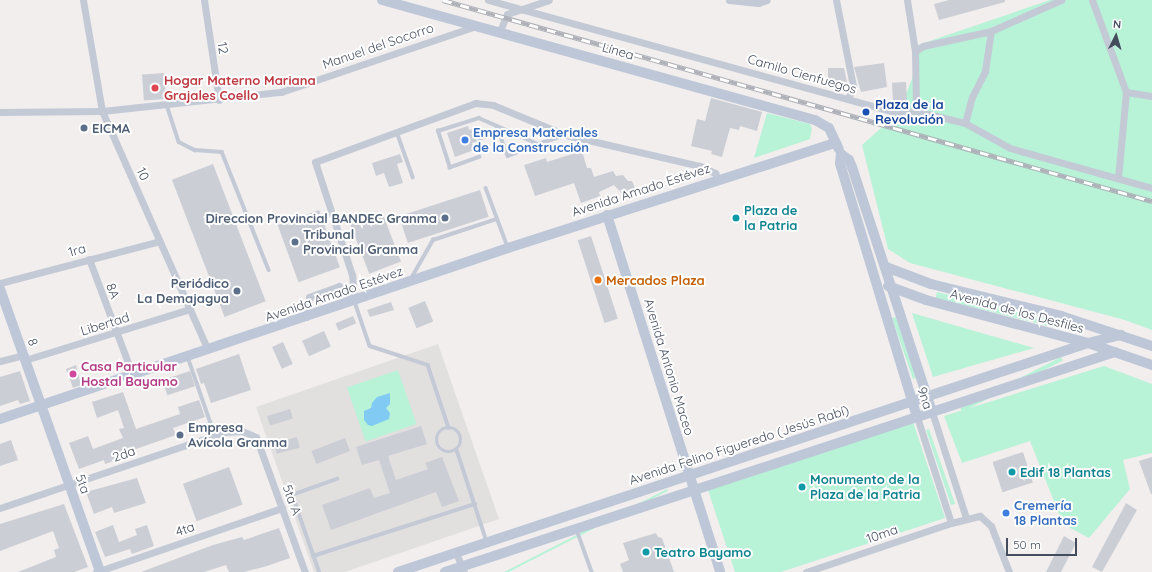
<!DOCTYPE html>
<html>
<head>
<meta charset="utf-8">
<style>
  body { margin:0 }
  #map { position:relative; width:1152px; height:572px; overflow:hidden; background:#f1eeed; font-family:Quicksand,sans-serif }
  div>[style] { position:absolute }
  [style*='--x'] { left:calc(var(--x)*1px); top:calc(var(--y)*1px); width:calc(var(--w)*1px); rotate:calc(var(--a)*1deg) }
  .education>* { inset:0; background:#e2dfdf }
  .green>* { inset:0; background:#b8f2d7; transform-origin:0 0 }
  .water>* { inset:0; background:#81caf3 }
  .building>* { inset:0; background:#ccced6; transform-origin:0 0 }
  .lane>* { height:3.5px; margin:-1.75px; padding:0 1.75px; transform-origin:1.75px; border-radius:1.75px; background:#c3cad6 }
  .lane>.ring { margin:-1.75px; padding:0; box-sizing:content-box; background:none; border:3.5px solid #c3cad6; border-radius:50% }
  .street>* { height:7px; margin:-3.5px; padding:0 3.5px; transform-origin:3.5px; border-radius:3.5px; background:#c3cad6 }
  .secondary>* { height:10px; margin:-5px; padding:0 5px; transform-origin:5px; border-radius:5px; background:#bec7d8 }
  .rail>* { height:4.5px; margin-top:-2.25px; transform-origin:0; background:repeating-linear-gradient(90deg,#fff 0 9px,#afb1b9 0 18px); box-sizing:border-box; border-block:1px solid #afb1b9 }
  .dots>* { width:11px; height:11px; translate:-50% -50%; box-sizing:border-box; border:2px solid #fff; border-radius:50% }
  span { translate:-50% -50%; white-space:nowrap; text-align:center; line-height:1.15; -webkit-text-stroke:4px #fff; paint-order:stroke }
  .street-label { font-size:13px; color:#444d5d }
  .health-label { font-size:13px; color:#be3a42; font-weight:700 }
  .left { translate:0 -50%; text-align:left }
  .transit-label { font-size:13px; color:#164399; font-weight:700 }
  .service-label { font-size:13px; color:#4e5e75; font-weight:700 }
  .right { translate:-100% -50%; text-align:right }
  .shop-label { font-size:13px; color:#366cbe; font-weight:700 }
  .culture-label { font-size:13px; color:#0d838f; font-weight:700 }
  .food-label { font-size:13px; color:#c56008; font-weight:700 }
  .hotel-label { font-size:13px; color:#b23c85; font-weight:700 }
  .north { position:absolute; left:1096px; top:16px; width:40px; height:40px; -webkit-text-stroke:3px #fff; paint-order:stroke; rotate:5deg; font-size:11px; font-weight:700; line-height:16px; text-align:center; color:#444d5d }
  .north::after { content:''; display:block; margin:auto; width:14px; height:18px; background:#444d5d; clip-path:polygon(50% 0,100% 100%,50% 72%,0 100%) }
  .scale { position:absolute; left:1006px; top:538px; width:71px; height:18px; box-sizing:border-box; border:2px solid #444d5d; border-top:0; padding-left:5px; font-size:12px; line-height:14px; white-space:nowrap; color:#444d5d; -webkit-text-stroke:3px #fff; paint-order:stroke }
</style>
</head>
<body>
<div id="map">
  <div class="education">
    <i style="clip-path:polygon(438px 344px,499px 519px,345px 572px,314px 572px,256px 407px)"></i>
  </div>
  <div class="green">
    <i style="clip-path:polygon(1050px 0,1152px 0,1152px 330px,1125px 320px,910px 263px,888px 249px,862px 145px,898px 113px,912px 79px,918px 45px)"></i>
    <i style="clip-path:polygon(767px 113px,810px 124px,812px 128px,810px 139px,754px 158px)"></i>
    <i style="left:937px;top:292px;width:131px;height:6px;rotate:14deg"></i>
    <i style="clip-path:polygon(912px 313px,1034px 348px,933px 377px)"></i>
    <i style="clip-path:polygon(896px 317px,916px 378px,913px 379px,892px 318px)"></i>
    <i style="left:1061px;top:357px;width:4px;height:113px;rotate:63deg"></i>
    <i style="clip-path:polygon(1104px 366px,1152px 384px,1152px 453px,1123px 460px,1130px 489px,1089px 538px,1063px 524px,1030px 441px,962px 463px,944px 416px)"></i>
    <i style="left:398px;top:370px;width:57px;height:54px;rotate:71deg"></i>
    <i style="clip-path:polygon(913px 422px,945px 518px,781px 572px,735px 572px,708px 490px)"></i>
    <i style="clip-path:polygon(929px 429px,955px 504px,951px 505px,926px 430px)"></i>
    <i style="left:667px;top:489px;width:2px;height:199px;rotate:63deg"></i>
  </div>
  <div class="water">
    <i style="clip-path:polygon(390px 393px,390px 404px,386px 408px,390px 413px,389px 419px,372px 426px,368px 425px,364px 420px,364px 411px,371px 408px,372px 403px,377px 397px)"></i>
  </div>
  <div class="building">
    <i style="clip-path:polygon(949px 0,1005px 0,1005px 2px,939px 20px,934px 4px)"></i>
    <i style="clip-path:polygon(884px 63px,887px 87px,861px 92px,854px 67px)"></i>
    <i style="clip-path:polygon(828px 68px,844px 68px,847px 82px,828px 81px)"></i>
    <i style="left:164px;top:73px;width:26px;height:22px;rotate:86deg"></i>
    <i style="left:906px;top:82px;width:19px;height:14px;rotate:87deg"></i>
    <i style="clip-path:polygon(711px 98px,762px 112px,757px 131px,740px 126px,739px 130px,730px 128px,722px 157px,711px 154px,712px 151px,691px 146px,697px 119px,705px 121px)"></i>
    <i style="clip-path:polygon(468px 126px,469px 130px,476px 127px,478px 133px,487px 130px,490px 137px,472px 143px,474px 150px,455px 157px,447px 133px)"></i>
    <i style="clip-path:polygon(582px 151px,587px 168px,591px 168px,594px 177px,613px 171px,616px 176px,623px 175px,628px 181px,632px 181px,636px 191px,624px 196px,614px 185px,599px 192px,600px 196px,581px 203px,574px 183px,535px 196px,524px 165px,546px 158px,547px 162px)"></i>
    <i style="clip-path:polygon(400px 154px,403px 162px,397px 164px,403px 183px,389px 187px,384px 173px,376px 176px,372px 163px)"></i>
    <i style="left:213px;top:164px;width:147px;height:44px;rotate:69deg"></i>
    <i style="left:480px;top:190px;width:28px;height:85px;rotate:72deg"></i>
    <i style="left:319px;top:210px;width:61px;height:44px;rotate:70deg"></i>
    <i style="left:382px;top:212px;width:53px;height:34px;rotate:69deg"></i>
    <i style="left:591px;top:236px;width:87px;height:14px;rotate:72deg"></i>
    <i style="left:425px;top:301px;width:22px;height:18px;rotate:68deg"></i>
    <i style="clip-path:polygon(391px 302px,394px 310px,370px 317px,367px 310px)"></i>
    <i style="left:353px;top:316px;width:8px;height:19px;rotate:67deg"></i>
    <i style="left:324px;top:331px;width:17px;height:24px;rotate:66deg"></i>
    <i style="left:283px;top:342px;width:24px;height:12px;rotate:66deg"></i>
    <i style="clip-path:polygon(239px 354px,251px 390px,211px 403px,204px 383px,201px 384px,196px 369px)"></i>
    <i style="clip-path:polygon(76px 365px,81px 385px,73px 388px,66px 369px)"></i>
    <i style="clip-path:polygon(20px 371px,30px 401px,20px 404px,18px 400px,0 406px,0 377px)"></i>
    <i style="left:190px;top:371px;width:16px;height:29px;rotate:72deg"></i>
    <i style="clip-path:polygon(123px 392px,136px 429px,180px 414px,178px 407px,199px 400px,205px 417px,173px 428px,176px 435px,116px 456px,117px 460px,105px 464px,104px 460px,79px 469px,69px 443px,88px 436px,93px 449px,123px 438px,119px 429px,124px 428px,118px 410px,97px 418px,92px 402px)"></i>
    <i style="left:290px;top:409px;width:10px;height:24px;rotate:73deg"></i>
    <i style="clip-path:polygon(421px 426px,427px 444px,388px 456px,396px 480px,428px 469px,425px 463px,442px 457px,459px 501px,442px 507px,436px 492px,331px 530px,322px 505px,370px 488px,374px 498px,390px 493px,379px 460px,362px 465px,356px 447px)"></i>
    <i style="left:297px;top:437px;width:11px;height:24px;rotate:75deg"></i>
    <i style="left:345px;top:438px;width:14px;height:36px;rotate:69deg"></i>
    <i style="clip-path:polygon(11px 440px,18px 460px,0 466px,0 444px)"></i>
    <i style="left:1023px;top:452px;width:32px;height:32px;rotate:72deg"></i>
    <i style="clip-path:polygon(1152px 457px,1152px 494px,1151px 494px,1139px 461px)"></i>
    <i style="left:229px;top:467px;width:40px;height:49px;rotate:70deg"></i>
    <i style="clip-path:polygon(137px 478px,146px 503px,114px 513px,112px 507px,94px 514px,86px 492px)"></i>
    <i style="clip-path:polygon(1126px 503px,1137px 510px,1102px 572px,1092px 567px)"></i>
    <i style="clip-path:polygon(64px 504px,88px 567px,74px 572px,18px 572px,56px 557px,54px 550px,59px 548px,53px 531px,0 551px,0 524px)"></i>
    <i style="clip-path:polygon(113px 525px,119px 542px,137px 535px,135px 529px,147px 525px,154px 546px,132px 554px,130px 549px,105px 557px,95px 532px)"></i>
    <i style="clip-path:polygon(279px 528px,290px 558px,267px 566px,244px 572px,229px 572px,226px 565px,204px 572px,141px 572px,213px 545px,242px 537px,244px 540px)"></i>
    <i style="clip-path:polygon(656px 533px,658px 537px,662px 538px,674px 572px,623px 572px,620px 564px,629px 560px,623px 543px)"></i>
    <i style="clip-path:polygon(1064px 536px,1076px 543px,1061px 572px,1046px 572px)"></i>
  </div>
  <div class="lane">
    <i style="--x:167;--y:105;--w:39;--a:72"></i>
    <i style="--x:179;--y:142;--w:18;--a:27"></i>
    <i style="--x:195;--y:150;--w:27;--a:4"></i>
    <i style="--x:222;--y:152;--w:127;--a:68.3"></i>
    <i style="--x:497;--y:126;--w:32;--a:70"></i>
    <i style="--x:508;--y:156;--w:32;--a:-22"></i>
    <i style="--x:397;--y:132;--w:48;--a:70.4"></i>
    <i style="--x:480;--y:157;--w:32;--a:160"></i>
    <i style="--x:450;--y:168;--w:39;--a:-108"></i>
    <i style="--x:438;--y:131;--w:43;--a:-17.6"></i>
    <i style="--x:479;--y:118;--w:64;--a:23.8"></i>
    <i style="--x:538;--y:144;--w:28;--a:-18"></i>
    <i style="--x:486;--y:188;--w:63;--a:69.6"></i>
    <i style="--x:412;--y:277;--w:43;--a:-60.4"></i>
    <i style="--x:433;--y:240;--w:67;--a:-18.2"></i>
    <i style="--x:355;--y:302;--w:46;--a:71.2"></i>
    <i style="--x:370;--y:346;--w:61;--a:18.1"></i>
    <i style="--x:428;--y:365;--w:66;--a:71.6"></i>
    <i style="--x:188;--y:357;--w:83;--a:70.9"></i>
    <i class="ring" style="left:437px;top:428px;width:20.5px;height:20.5px"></i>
    <i style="--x:457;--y:450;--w:97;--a:71.9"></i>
    <i style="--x:577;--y:530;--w:45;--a:70.3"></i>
    <i style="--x:313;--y:556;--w:170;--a:-17.8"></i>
    <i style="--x:319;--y:572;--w:82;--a:-109.3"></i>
    <i style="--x:292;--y:495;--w:48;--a:-19.6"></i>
  </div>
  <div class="street">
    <i style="--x:83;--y:0;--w:113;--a:80.3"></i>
    <i style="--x:102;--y:111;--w:261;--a:66.1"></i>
    <i style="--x:204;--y:0;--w:101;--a:81.5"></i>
    <i style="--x:488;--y:0;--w:425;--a:15.4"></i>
    <i style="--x:898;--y:113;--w:18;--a:-6"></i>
    <i style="--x:916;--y:111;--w:50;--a:13.8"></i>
    <i style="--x:965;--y:123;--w:51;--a:29.1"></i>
    <i style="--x:1010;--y:148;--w:148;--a:15.7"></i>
    <i style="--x:729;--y:0;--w:29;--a:6"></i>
    <i style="--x:758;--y:3;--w:9;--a:-18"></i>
    <i style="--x:836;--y:0;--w:88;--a:78.8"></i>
    <i style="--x:853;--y:86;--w:14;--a:111"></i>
    <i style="--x:907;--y:0;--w:52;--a:81.1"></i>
    <i style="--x:915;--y:51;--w:60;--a:89"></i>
    <i style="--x:1092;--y:0;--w:98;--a:69.7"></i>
    <i style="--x:1126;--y:92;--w:86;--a:95.3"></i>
    <i style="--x:500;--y:31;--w:18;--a:-68"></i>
    <i style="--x:507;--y:14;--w:44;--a:-18.4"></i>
    <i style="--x:915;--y:51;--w:9;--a:-32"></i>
    <i style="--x:923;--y:46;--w:70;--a:-12.4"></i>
    <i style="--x:991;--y:31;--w:77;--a:-23.9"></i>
    <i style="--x:1126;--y:92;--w:26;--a:9"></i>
    <i style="--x:0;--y:112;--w:102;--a:-0.6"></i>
    <i style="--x:102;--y:111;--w:180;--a:-6.1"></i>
    <i style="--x:281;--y:92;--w:206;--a:-18.7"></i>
    <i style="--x:965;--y:123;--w:27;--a:-75"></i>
    <i style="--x:972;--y:97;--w:29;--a:-63"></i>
    <i style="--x:985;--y:71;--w:40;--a:-81.5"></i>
    <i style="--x:89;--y:259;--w:125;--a:69.4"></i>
    <i style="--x:0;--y:283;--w:165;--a:-14.7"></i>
    <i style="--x:354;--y:301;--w:26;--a:-94"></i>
    <i style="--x:352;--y:275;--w:119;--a:-108.1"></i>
    <i style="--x:315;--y:162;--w:171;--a:-20.2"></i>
    <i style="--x:475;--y:103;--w:18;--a:6"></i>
    <i style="--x:493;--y:105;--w:79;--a:22.3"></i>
    <i style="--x:566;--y:135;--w:138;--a:13"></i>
    <i style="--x:700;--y:166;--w:17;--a:25"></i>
    <i style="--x:715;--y:173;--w:6;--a:72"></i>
    <i style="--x:306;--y:317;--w:20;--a:-81"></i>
    <i style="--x:309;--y:297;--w:32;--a:-20"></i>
    <i style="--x:339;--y:286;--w:21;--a:45"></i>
    <i style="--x:25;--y:360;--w:173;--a:-17.2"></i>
    <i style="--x:0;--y:361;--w:25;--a:-14"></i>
    <i style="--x:932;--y:412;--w:111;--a:72.2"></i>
    <i style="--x:917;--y:417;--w:111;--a:72.2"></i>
    <i style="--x:0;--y:508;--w:237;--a:-18.7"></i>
    <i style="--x:224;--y:432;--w:18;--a:-3"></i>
    <i style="--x:242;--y:431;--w:15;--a:23"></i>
    <i style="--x:256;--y:437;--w:144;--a:70.1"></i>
    <i style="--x:456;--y:553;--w:21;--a:67"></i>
    <i style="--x:96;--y:572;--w:197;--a:-19"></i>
    <i style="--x:806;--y:572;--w:153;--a:-18.7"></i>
    <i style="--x:951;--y:523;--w:30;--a:-14"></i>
    <i style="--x:980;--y:516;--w:15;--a:42"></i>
    <i style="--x:991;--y:526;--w:49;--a:68.6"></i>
  </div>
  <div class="secondary">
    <i style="--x:382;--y:0;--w:449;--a:15.5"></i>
    <i style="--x:815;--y:120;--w:16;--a:30"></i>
    <i style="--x:829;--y:128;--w:23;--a:65"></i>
    <i style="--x:607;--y:215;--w:374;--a:72.4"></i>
    <i style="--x:886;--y:267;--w:48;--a:20.7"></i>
    <i style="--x:931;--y:284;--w:134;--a:13.8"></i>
    <i style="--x:1061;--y:316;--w:96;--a:18.2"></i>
    <i style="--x:888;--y:286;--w:40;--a:20.2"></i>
    <i style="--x:926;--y:300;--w:168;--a:14.9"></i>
    <i style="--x:1088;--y:343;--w:68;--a:19"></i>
    <i style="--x:0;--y:289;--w:300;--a:70.5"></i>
    <i style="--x:917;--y:417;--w:265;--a:-106.9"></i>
    <i style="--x:840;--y:163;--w:9;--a:-84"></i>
    <i style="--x:841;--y:154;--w:10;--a:37"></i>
    <i style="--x:849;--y:160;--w:8;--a:67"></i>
    <i style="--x:852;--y:167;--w:258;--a:71.9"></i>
    <i style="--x:0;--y:419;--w:536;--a:-18.6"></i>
    <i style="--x:508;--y:248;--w:344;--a:-17.8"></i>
    <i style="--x:398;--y:572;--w:727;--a:-18.36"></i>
    <i style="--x:1088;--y:343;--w:34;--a:-14"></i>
    <i style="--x:445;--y:572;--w:705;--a:-18.18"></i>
  </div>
  <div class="rail">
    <i style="--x:443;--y:0;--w:737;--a:15.83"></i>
  </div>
  <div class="dots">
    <i style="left:155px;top:88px;background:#e0444e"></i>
    <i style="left:866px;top:112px;background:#1a4fb4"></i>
    <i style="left:84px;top:128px;background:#5c6f8a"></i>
    <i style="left:465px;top:140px;background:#3f7fe0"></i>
    <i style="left:445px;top:218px;background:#5c6f8a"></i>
    <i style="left:736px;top:218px;background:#0f9aa8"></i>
    <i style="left:295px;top:242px;background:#5c6f8a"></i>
    <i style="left:598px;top:280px;background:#e8710a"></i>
    <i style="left:237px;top:291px;background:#5c6f8a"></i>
    <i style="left:73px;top:374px;background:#d1479c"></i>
    <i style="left:180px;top:435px;background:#5c6f8a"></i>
    <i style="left:1012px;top:472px;background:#0f9aa8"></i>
    <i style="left:802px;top:487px;background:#0f9aa8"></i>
    <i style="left:1006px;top:513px;background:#3f7fe0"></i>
    <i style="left:646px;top:552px;background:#0f9aa8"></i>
  </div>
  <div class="street-label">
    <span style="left:378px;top:46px;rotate:-19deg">Manuel del Socorro</span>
    <span style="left:223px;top:48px;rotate:81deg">12</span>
    <span style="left:618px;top:51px;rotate:16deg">Línea</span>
    <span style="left:802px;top:74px;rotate:16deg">Camilo Cienfuegos</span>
    <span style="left:143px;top:174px;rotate:66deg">10</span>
    <span style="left:641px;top:190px;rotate:-18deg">Avenida Amado Estévez</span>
    <span style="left:77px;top:250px;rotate:-15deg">1ra</span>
    <span style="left:113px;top:291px;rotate:70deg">8A</span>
    <span style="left:334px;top:294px;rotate:-19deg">Avenida Amado Estévez</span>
    <span style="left:1017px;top:311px;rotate:15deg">Avenida de los Desfiles</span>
    <span style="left:105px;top:324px;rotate:-17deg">Libertad</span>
    <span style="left:33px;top:342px;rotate:71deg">8</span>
    <span style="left:669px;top:367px;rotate:73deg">Avenida Antonio Maceo</span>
    <span style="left:925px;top:398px;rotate:72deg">9na</span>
    <span style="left:739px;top:445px;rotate:-18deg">Avenida Felino Figueredo (Jesús Rabí)</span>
    <span style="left:124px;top:454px;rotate:-19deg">2da</span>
    <span style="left:83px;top:484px;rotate:71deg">5ta</span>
    <span style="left:292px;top:500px;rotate:70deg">5ta A</span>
    <span style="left:185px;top:529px;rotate:-19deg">4ta</span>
    <span style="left:882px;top:534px;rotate:-19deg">10ma</span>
  </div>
  <div class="health-label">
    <span class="left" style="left:164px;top:88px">Hogar Materno Mariana<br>Grajales Coello</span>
  </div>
  <div class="transit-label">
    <span class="left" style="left:875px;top:112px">Plaza de la<br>Revolución</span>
  </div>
  <div class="service-label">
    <span class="left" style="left:92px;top:128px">EICMA</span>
    <span class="right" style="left:437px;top:218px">Direccion Provincial BANDEC Granma</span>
    <span class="left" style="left:303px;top:242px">Tribunal<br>Provincial Granma</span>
    <span class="right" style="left:229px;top:291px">Periódico<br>La Demajagua</span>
    <span class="left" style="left:188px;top:435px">Empresa<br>Avícola Granma</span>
  </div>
  <div class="shop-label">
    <span class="left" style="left:473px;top:140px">Empresa Materiales<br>de la Construcción</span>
    <span class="left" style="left:1014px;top:513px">Cremería<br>18 Plantas</span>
  </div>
  <div class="culture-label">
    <span class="left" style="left:744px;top:218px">Plaza de<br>la Patria</span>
    <span class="left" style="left:1020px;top:472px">Edif 18 Plantas</span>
    <span class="left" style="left:810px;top:487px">Monumento de la<br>Plaza de la Patria</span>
    <span class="left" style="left:654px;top:552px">Teatro Bayamo</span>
  </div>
  <div class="food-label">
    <span class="left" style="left:606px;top:280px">Mercados Plaza</span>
  </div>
  <div class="hotel-label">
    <span class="left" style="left:81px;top:374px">Casa Particular<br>Hostal Bayamo</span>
  </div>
  <div class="north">N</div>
  <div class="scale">50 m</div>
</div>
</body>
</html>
